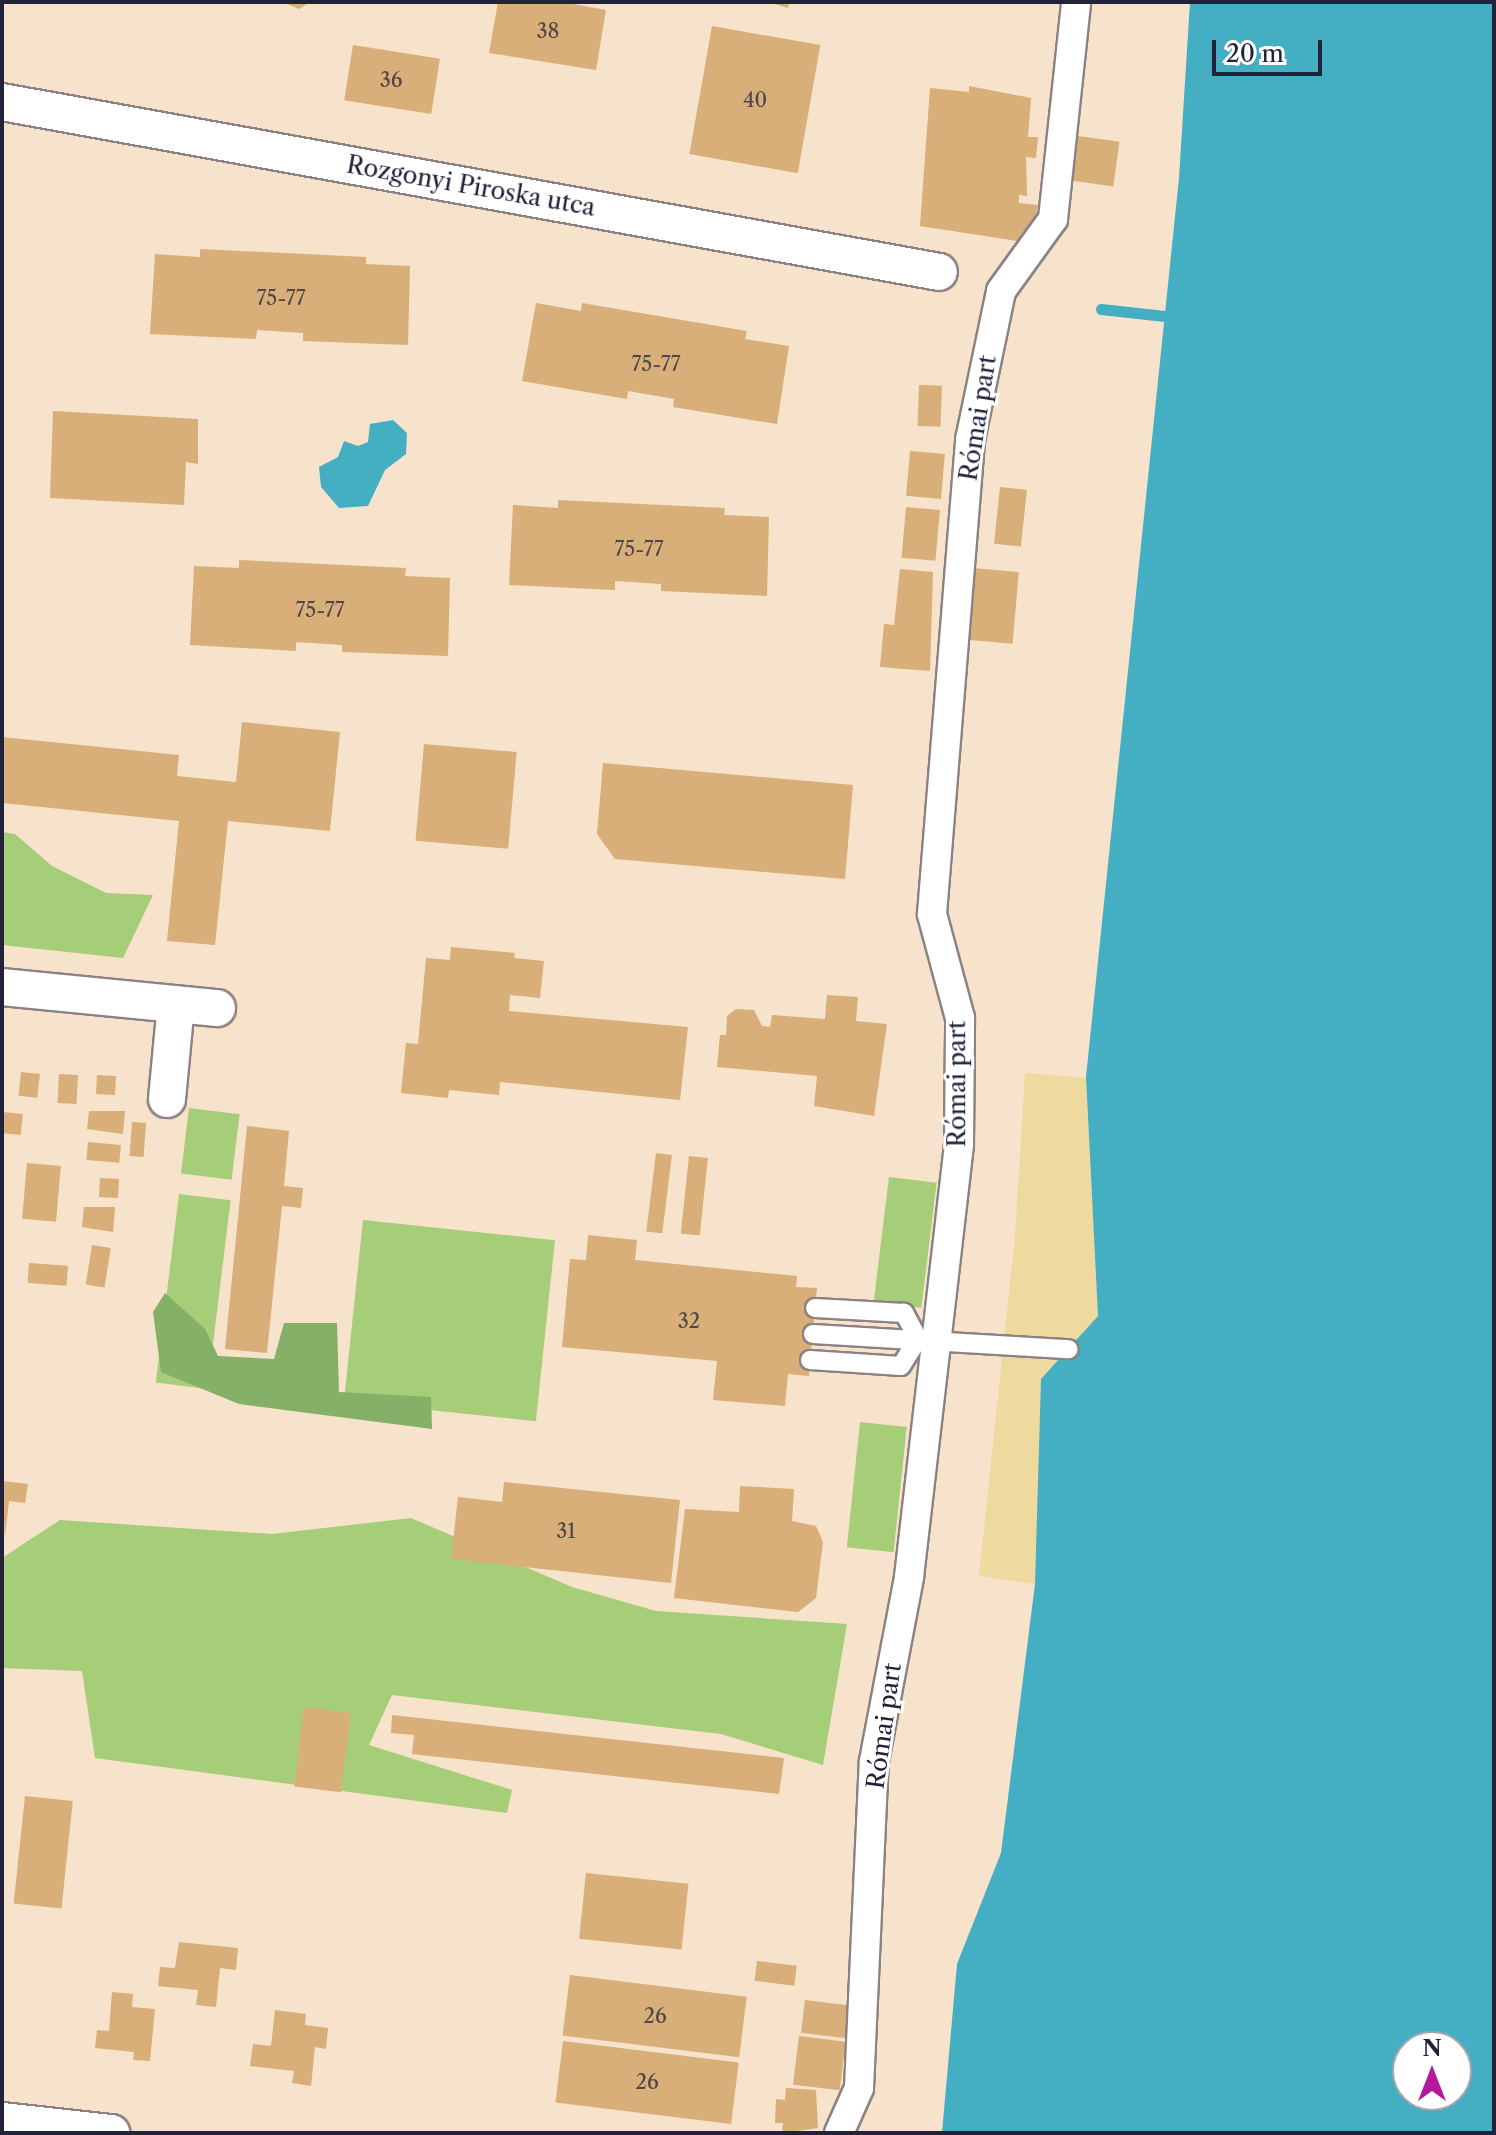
<!DOCTYPE html>
<html>
<head>
<meta charset="utf-8">
<style>
  body { margin:0 }
  #map { position:relative; width:1496px; height:2135px; overflow:hidden; background:#f7e2cb; font-family:"Libre Caslon Text",serif }
  div>[style] { position:absolute }
  [style*='--x'] { left:calc(var(--x)*1px); top:calc(var(--y)*1px); width:calc(var(--w)*1px); rotate:calc(var(--a)*1deg) }
  .green>* { inset:0; background:#a6cd78; transform-origin:0 0 }
  .forest>* { inset:0; background:#84b068 }
  .sand>* { inset:0; background:#eeda9e }
  .water>* { inset:0; background:#44aec3 }
  .stream>* { height:11px; margin:-5.5px; padding:0 5.5px; transform-origin:5.5px; border-radius:5.5px; background:#44aec3 }
  .building>* { inset:0; background:#d8ae79; transform-origin:0 0 }
  .roads { filter:drop-shadow(2px 0 #8c8283) drop-shadow(-2px 0 #8c8283) drop-shadow(0 2px #8c8283) drop-shadow(0 -2px #8c8283) }
  .service>* { height:18px; margin:-9px; padding:0 9px; transform-origin:9px; border-radius:9px; background:#fff }
  .pedestrian>* { height:28px; margin:-14px; padding:0 14px; transform-origin:14px; border-radius:14px; background:#fff }
  .minor>* { height:36px; margin:-18px; padding:0 18px; transform-origin:18px; border-radius:18px; background:#fff }
  span { translate:-50% -50%; white-space:nowrap; text-align:center; line-height:1.15; -webkit-text-stroke:6px #fff; paint-order:stroke }
  .number-label { font-size:20px; color:#50454a }
  .number-label span { -webkit-text-stroke-width:0 }
  .street-label { font-size:24px; color:#22223b }
  .frame { position:absolute; inset:0; border:4px solid #22223b; pointer-events:none }
  .north { position:absolute; left:1392px; top:2031px; width:80px; height:80px; box-sizing:border-box; background:#fff; border:2px solid #a7a7b1; border-radius:50%; rotate:0deg; font-size:22px; font-weight:700; line-height:32px; text-align:center; color:#22223b }
  .north::after { content:''; display:block; margin:auto; width:28px; height:36px; background:#b5179e; clip-path:polygon(50% 0,100% 100%,50% 72%,0 100%) }
  .scale { position:absolute; left:1212px; top:40px; width:110px; height:36px; box-sizing:border-box; border:4px solid #22223b; border-top:0; padding-left:10px; font-size:24px; line-height:28px; white-space:nowrap; color:#22223b; -webkit-text-stroke:6px #fff; paint-order:stroke }
</style>
</head>
<body>
<div id="map">
  <div class="green">
    <i style="clip-path:polygon(2px 832px,15px 834px,52px 866px,106px 893px,153px 895px,123px 958px,2px 945px)"></i>
    <i style="left:189px;top:1108px;width:51px;height:66px;rotate:7deg"></i>
    <i style="left:889px;top:1177px;width:48px;height:126px;rotate:7deg"></i>
    <i style="left:179px;top:1194px;width:52px;height:190px;rotate:7deg"></i>
    <i style="left:363px;top:1220px;width:193px;height:182px;rotate:6deg"></i>
    <i style="left:860px;top:1422px;width:47px;height:126px;rotate:6deg"></i>
    <i style="clip-path:polygon(411px 1518px,572px 1587px,656px 1611px,847px 1624px,823px 1765px,721px 1734px,392px 1695px,369px 1745px,512px 1790px,507px 1813px,95px 1758px,82px 1671px,2px 1668px,2px 1558px,60px 1520px,272px 1534px)"></i>
  </div>
  <div class="forest">
    <i style="clip-path:polygon(165px 1293px,205px 1329px,218px 1356px,274px 1359px,284px 1323px,337px 1323px,339px 1392px,431px 1397px,432px 1429px,239px 1404px,161px 1372px,153px 1312px)"></i>
  </div>
  <div class="sand">
    <i style="clip-path:polygon(1025px 1073px,1086px 1078px,1098px 1316px,1035px 1584px,979px 1576px,1015px 1236px)"></i>
  </div>
  <div class="water">
    <i style="clip-path:polygon(evenodd,1190px 2px,1494px 2px,1494px 2133px,942px 2133px,957px 1964px,1001px 1853px,1035px 1584px,1041px 1379px,1098px 1316px,1086px 1077px,1179px 178px,1190px 2px,1408px 2047px,1456px 2047px,1456px 2095px,1408px 2095px,1408px 2047px)"></i>
    <i style="clip-path:polygon(393px 420px,407px 433px,406px 454px,385px 470px,368px 506px,339px 508px,321px 487px,319px 467px,338px 457px,344px 441px,358px 446px,368px 442px,370px 424px)"></i>
  </div>
  <div class="stream">
    <i style="--x:1101;--y:309;--w:64;--a:6.2"></i>
  </div>
  <div class="building">
    <i style="clip-path:polygon(283px 2px,310px 2px,299px 9px)"></i>
    <i style="clip-path:polygon(498px 2px,563px 2px,606px 10px,596px 70px,489px 53px)"></i>
    <i style="clip-path:polygon(768px 2px,789px 2px,788px 8px)"></i>
    <i style="left:712px;top:26px;width:110px;height:130px;rotate:10deg"></i>
    <i style="left:353px;top:45px;width:88px;height:56px;rotate:9deg"></i>
    <i style="clip-path:polygon(969px 86px,1031px 98px,1028px 137px,1038px 137px,1036px 158px,1026px 157px,1027px 196px,1019px 195px,1019px 203px,1038px 205px,1034px 226px,1017px 241px,920px 226px,930px 88px,969px 92px)"></i>
    <i style="left:1071px;top:135px;width:49px;height:45px;rotate:8deg"></i>
    <i style="clip-path:polygon(200px 249px,366px 257px,366px 264px,410px 266px,408px 345px,303px 341px,303px 333px,257px 330px,256px 339px,150px 334px,155px 254px,200px 257px)"></i>
    <i style="clip-path:polygon(536px 303px,581px 311px,582px 303px,747px 331px,745px 339px,789px 346px,777px 424px,673px 407px,674px 399px,628px 391px,627px 399px,522px 381px)"></i>
    <i style="left:919px;top:385px;width:23px;height:41px;rotate:2deg"></i>
    <i style="clip-path:polygon(53px 411px,198px 419px,198px 464px,186px 462px,184px 505px,50px 498px)"></i>
    <i style="left:910px;top:451px;width:35px;height:45px;rotate:5deg"></i>
    <i style="left:1000px;top:487px;width:27px;height:57px;rotate:6deg"></i>
    <i style="clip-path:polygon(558px 500px,725px 508px,724px 515px,769px 517px,767px 596px,661px 591px,661px 584px,615px 581px,615px 590px,509px 585px,513px 505px,558px 508px)"></i>
    <i style="left:906px;top:507px;width:34px;height:51px;rotate:5deg"></i>
    <i style="clip-path:polygon(239px 560px,406px 568px,405px 576px,450px 578px,448px 656px,342px 652px,342px 645px,296px 642px,296px 651px,190px 645px,194px 566px,239px 568px)"></i>
    <i style="left:973px;top:568px;width:46px;height:72px;rotate:5deg"></i>
    <i style="clip-path:polygon(900px 569px,933px 572px,930px 671px,880px 667px,884px 624px,894px 625px)"></i>
    <i style="clip-path:polygon(242px 722px,340px 732px,330px 831px,228px 821px,215px 945px,167px 941px,179px 821px,2px 803px,2px 737px,179px 755px,177px 776px,236px 782px)"></i>
    <i style="left:424px;top:744px;width:93px;height:97px;rotate:5deg"></i>
    <i style="clip-path:polygon(603px 763px,853px 785px,845px 879px,615px 859px,597px 834px)"></i>
    <i style="clip-path:polygon(451px 947px,515px 953px,514px 958px,544px 961px,540px 998px,510px 995px,509px 1011px,688px 1027px,680px 1100px,500px 1082px,499px 1095px,449px 1090px,448px 1098px,401px 1093px,406px 1043px,418px 1044px,426px 958px,450px 960px)"></i>
    <i style="clip-path:polygon(827px 995px,858px 997px,856px 1021px,887px 1024px,874px 1116px,814px 1106px,817px 1076px,717px 1067px,720px 1035px,726px 1035px,727px 1016px,736px 1009px,754px 1010px,762px 1026px,770px 1027px,772px 1015px,825px 1019px)"></i>
    <i style="left:21px;top:1072px;width:19px;height:24px;rotate:6deg"></i>
    <i style="left:59px;top:1074px;width:19px;height:29px;rotate:3deg"></i>
    <i style="left:97px;top:1075px;width:19px;height:19px;rotate:3deg"></i>
    <i style="clip-path:polygon(89px 1111px,125px 1111px,123px 1134px,87px 1129px)"></i>
    <i style="left:3px;top:1112px;width:20px;height:21px;rotate:6deg"></i>
    <i style="left:132px;top:1122px;width:14px;height:34px;rotate:4deg"></i>
    <i style="clip-path:polygon(247px 1126px,289px 1131px,284px 1186px,303px 1188px,301px 1208px,282px 1206px,267px 1353px,225px 1349px)"></i>
    <i style="left:88px;top:1142px;width:33px;height:18px;rotate:5deg"></i>
    <i style="left:656px;top:1153px;width:16px;height:79px;rotate:7deg"></i>
    <i style="left:689px;top:1156px;width:19px;height:78px;rotate:6deg"></i>
    <i style="left:27px;top:1163px;width:34px;height:56px;rotate:5deg"></i>
    <i style="left:100px;top:1178px;width:19px;height:19px;rotate:3deg"></i>
    <i style="clip-path:polygon(84px 1207px,115px 1207px,113px 1232px,82px 1227px)"></i>
    <i style="clip-path:polygon(588px 1235px,637px 1240px,635px 1260px,797px 1276px,796px 1287px,817px 1288px,809px 1376px,788px 1374px,785px 1406px,713px 1400px,717px 1361px,562px 1347px,570px 1259px,586px 1260px)"></i>
    <i style="left:92px;top:1245px;width:19px;height:40px;rotate:9deg"></i>
    <i style="left:29px;top:1263px;width:39px;height:20px;rotate:4deg"></i>
    <i style="clip-path:polygon(2px 1481px,28px 1484px,25px 1503px,9px 1501px,5px 1537px)"></i>
    <i style="clip-path:polygon(504px 1482px,680px 1500px,671px 1583px,451px 1559px,458px 1497px,502px 1502px)"></i>
    <i style="clip-path:polygon(740px 1486px,794px 1489px,792px 1521px,816px 1526px,823px 1542px,816px 1598px,798px 1612px,674px 1598px,685px 1509px,739px 1512px)"></i>
    <i style="left:304px;top:1707px;width:47px;height:80px;rotate:7deg"></i>
    <i style="clip-path:polygon(392px 1715px,784px 1758px,779px 1794px,412px 1754px,414px 1735px,391px 1733px)"></i>
    <i style="left:25px;top:1796px;width:48px;height:108px;rotate:6deg"></i>
    <i style="left:586px;top:1873px;width:103px;height:66px;rotate:6deg"></i>
    <i style="clip-path:polygon(179px 1942px,238px 1948px,236px 1970px,220px 1968px,216px 2007px,196px 2005px,198px 1990px,158px 1986px,160px 1967px,175px 1968px)"></i>
    <i style="left:757px;top:1961px;width:40px;height:20px;rotate:7deg"></i>
    <i style="left:570px;top:1975px;width:178px;height:61px;rotate:7deg"></i>
    <i style="clip-path:polygon(112px 1992px,133px 1994px,132px 2007px,155px 2009px,150px 2061px,133px 2060px,134px 2052px,95px 2048px,97px 2030px,109px 2031px)"></i>
    <i style="left:805px;top:2000px;width:47px;height:33px;rotate:7deg"></i>
    <i style="clip-path:polygon(275px 2010px,306px 2014px,305px 2025px,328px 2028px,326px 2049px,315px 2047px,311px 2086px,292px 2083px,294px 2071px,250px 2066px,253px 2044px,271px 2046px)"></i>
    <i style="left:799px;top:2036px;width:47px;height:49px;rotate:7deg"></i>
    <i style="left:563px;top:2041px;width:177px;height:62px;rotate:7deg"></i>
    <i style="clip-path:polygon(786px 2088px,816px 2090px,818px 2128px,782px 2133px,783px 2123px,775px 2123px,776px 2099px,785px 2100px)"></i>
  </div>
  <div class="roads">
    <div class="service">
      <i style="--x:813;--y:1334;--w:256;--a:3.4"></i>
      <i style="--x:810;--y:1360;--w:91;--a:3.8"></i>
      <i style="--x:901;--y:1366;--w:32;--a:-58"></i>
      <i style="--x:918;--y:1339;--w:30;--a:-118"></i>
      <i style="--x:904;--y:1313;--w:89;--a:-176.8"></i>
    </div>
    <div class="pedestrian">
      <i style="--x:839;--y:2133;--w:49;--a:-66"></i>
      <i style="--x:859;--y:2088;--w:327;--a:-87.4"></i>
      <i style="--x:874;--y:1761;--w:187;--a:-79.2"></i>
      <i style="--x:909;--y:1577;--w:436;--a:-83.4"></i>
      <i style="--x:959;--y:1144;--w:126;--a:-89.5"></i>
      <i style="--x:960;--y:1018;--w:108;--a:-105.1"></i>
      <i style="--x:932;--y:914;--w:476;--a:-85.4"></i>
      <i style="--x:970;--y:440;--w:152;--a:-78.2"></i>
      <i style="--x:1001;--y:291;--w:89;--a:-54.2"></i>
      <i style="--x:1053;--y:219;--w:218;--a:-83.9"></i>
    </div>
    <div class="minor">
      <i style="--x:2;--y:102;--w:952;--a:10.28"></i>
      <i style="--x:2;--y:987;--w:216;--a:5.6"></i>
      <i style="--x:167;--y:1099;--w:95;--a:-84.6"></i>
      <i style="--x:2;--y:2121;--w:110;--a:6.3"></i>
    </div>
  </div>
  <div class="number-label">
    <span style="left:548px;top:31px">38</span>
    <span style="left:391px;top:80px">36</span>
    <span style="left:755px;top:100px">40</span>
    <span style="left:281px;top:298px">75-77</span>
    <span style="left:656px;top:364px">75-77</span>
    <span style="left:639px;top:549px">75-77</span>
    <span style="left:320px;top:610px">75-77</span>
    <span style="left:689px;top:1321px">32</span>
    <span style="left:566px;top:1531px">31</span>
    <span style="left:655px;top:2016px">26</span>
    <span style="left:647px;top:2082px">26</span>
  </div>
  <div class="street-label">
    <span style="left:471px;top:186px;rotate:10deg">Rozgonyi Piroska utca</span>
    <span style="left:978px;top:418px;rotate:-81deg">Római part</span>
    <span style="left:957px;top:1084px;rotate:-90deg">Római part</span>
    <span style="left:884px;top:1726px;rotate:-82deg">Római part</span>
  </div>
  <div class="frame"></div>
  <div class="north">N</div>
  <div class="scale">20 m</div>
</div>
</body>
</html>
